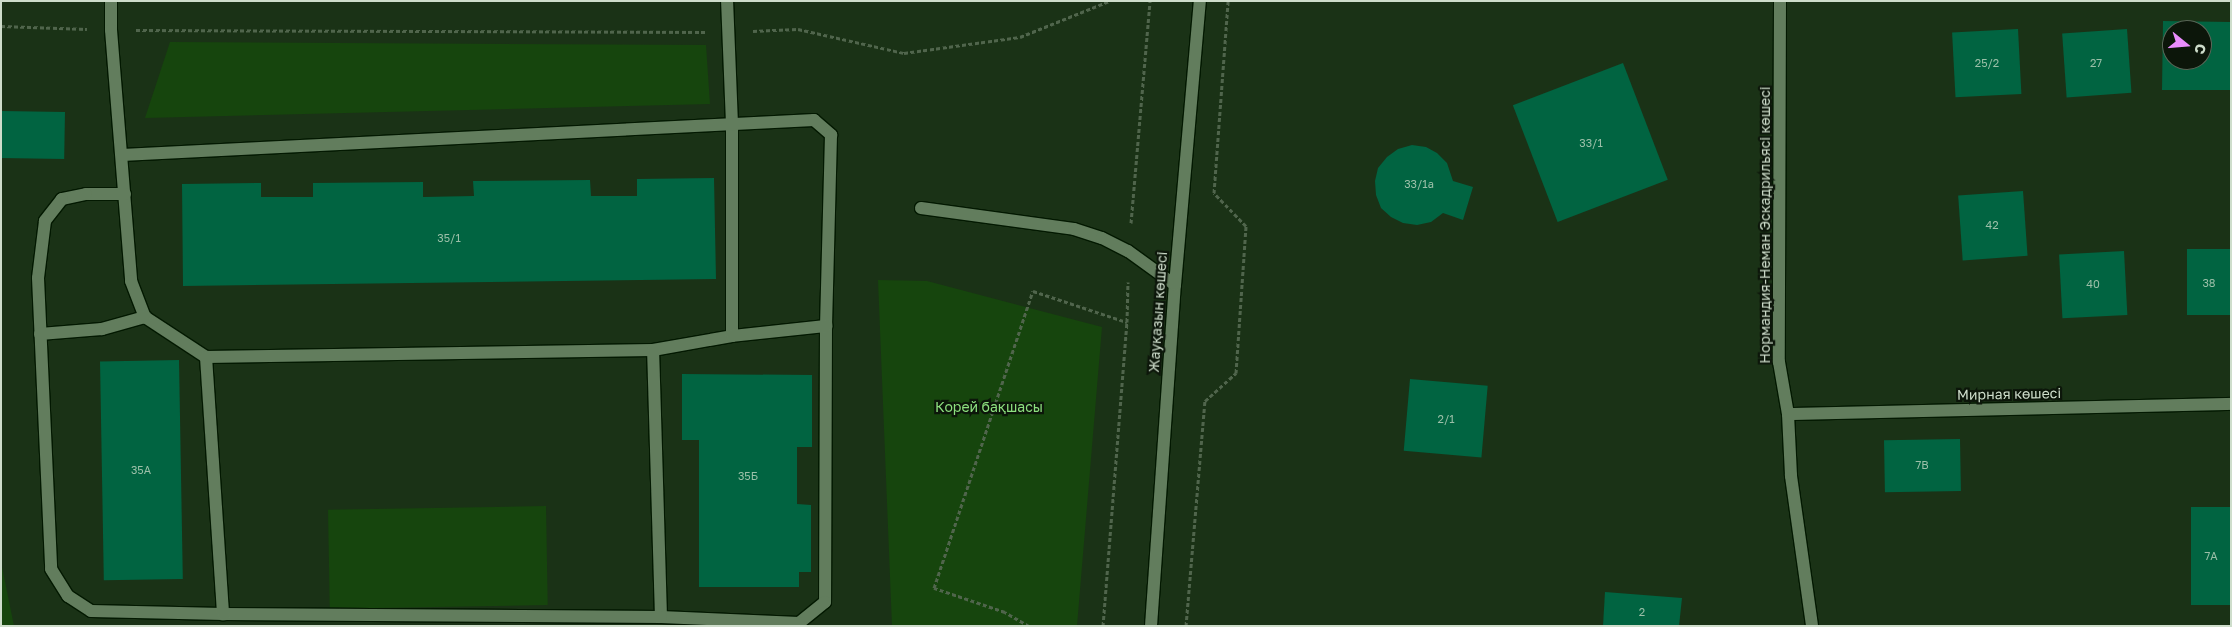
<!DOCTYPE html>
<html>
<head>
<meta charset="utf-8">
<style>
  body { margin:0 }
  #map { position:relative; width:2232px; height:627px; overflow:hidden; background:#1a3216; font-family:"Golos Text",sans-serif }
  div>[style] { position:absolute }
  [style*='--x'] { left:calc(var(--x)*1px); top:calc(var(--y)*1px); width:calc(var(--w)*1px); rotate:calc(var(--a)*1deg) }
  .green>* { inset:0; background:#16450d; transform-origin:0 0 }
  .building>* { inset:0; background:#016441; transform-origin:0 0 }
  .path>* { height:3px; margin-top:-1.5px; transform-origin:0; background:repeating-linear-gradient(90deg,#50654c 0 4px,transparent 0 6.5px) }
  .roads { filter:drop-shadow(1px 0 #031901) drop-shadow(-1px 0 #031901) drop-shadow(0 1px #031901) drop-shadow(0 -1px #031901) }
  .minor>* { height:12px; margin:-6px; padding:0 6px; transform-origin:6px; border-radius:6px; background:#627d5d }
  span { translate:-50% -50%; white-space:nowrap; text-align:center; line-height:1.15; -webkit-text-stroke:4.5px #0c160a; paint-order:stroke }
  .number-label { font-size:11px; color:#9bbfa8 }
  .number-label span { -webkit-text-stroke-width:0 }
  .street-label { font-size:14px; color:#ceddcb }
  .park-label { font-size:14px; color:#8de07f }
  .frame { position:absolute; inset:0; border:2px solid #ceddcb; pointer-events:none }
  .north { position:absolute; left:2162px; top:20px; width:50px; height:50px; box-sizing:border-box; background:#0c160a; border:1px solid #5a6657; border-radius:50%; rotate:107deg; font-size:14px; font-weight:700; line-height:20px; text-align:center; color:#ceddcb }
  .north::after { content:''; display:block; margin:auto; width:18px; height:22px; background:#ea8dfd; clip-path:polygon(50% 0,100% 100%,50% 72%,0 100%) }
</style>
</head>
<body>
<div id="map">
  <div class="green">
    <i style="clip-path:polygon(170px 42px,706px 45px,710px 104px,145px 118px)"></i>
    <i style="clip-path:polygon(878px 280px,927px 281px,1102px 327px,1077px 626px,892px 626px)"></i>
    <i style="left:546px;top:506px;width:99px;height:218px;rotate:89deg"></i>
    <i style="clip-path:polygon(1px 562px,14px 626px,1px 626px)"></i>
  </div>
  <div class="building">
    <i style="clip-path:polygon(evenodd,2163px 21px,2231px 22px,2231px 90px,2162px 90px,2163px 21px,2172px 30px,2202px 30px,2202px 60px,2172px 60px,2172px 30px)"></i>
    <i style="left:2018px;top:29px;width:65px;height:66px;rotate:87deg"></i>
    <i style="left:2127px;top:29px;width:64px;height:65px;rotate:86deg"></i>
    <i style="left:1623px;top:63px;width:125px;height:118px;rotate:69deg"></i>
    <i style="left:1px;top:111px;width:64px;height:47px;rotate:1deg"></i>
    <i style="clip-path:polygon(1412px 145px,1426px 147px,1437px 153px,1447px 163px,1453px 181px,1473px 187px,1463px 220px,1443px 213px,1431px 222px,1417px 225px,1403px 223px,1391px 217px,1381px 208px,1376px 195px,1375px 181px,1378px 168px,1387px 157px,1398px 149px)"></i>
    <i style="clip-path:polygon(714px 178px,716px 279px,183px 286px,182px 184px,261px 183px,261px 197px,313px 197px,313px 183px,423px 182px,423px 197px,474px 196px,473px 181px,590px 180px,591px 196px,637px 196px,637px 179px)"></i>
    <i style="left:2023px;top:191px;width:65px;height:65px;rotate:86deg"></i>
    <i style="left:2231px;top:249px;width:66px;height:44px;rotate:90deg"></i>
    <i style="left:2124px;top:251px;width:64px;height:65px;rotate:87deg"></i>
    <i style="left:179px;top:360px;width:219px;height:79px;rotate:89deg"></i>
    <i style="clip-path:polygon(682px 374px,812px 375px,812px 447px,797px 447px,797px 504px,811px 505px,811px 572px,799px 572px,799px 587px,699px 587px,699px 440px,682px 440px)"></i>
    <i style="left:1410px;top:379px;width:78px;height:72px;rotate:5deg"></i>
    <i style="left:1960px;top:439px;width:52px;height:76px;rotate:89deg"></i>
    <i style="left:2191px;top:507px;width:40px;height:98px"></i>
    <i style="clip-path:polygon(1605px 592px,1682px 598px,1679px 626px,1603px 626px)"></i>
  </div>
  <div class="path">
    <i style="--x:1;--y:26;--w:86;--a:2"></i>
    <i style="--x:136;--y:30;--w:569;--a:0.2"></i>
    <i style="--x:753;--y:31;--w:45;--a:-2.5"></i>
    <i style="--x:798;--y:29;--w:109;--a:12.8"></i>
    <i style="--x:904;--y:53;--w:117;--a:-7.9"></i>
    <i style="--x:1020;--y:37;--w:96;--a:-22"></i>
    <i style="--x:1131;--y:223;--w:223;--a:-85.1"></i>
    <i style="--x:1029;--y:626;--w:28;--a:-150"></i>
    <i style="--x:1005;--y:612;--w:75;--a:-161.3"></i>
    <i style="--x:934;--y:588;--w:313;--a:-71.6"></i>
    <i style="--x:1033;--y:291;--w:99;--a:18.3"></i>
    <i style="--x:1127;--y:322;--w:40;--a:-88.6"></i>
    <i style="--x:1103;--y:626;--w:305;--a:-85.5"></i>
    <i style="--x:1186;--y:626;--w:226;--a:-85.2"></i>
    <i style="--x:1205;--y:401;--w:42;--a:-42.1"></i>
    <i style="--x:1236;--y:373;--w:147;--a:-86.1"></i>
    <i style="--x:1246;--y:226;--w:46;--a:-134.1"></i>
    <i style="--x:1214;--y:193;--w:193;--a:-85.8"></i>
  </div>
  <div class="roads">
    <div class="minor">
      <i style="--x:111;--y:1;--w:29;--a:90"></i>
      <i style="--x:111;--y:30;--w:252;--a:85.4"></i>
      <i style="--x:131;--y:281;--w:39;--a:69"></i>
      <i style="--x:145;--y:317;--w:73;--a:33.3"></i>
      <i style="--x:206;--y:357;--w:447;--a:-0.9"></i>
      <i style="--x:653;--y:350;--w:80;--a:-10"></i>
      <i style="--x:732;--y:336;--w:212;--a:-90"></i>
      <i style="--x:732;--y:124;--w:123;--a:-92.3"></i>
      <i style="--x:1780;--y:1;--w:361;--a:90.2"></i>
      <i style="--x:1779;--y:362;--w:53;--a:80.2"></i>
      <i style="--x:1788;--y:414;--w:62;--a:87.2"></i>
      <i style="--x:1791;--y:476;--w:151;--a:82"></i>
      <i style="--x:122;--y:155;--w:693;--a:-2.9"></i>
      <i style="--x:814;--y:120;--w:23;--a:41"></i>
      <i style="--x:831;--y:135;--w:191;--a:91.5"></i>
      <i style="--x:826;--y:326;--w:276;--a:90.2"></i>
      <i style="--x:825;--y:602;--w:33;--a:141"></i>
      <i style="--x:799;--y:623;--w:138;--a:-177.5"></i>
      <i style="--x:661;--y:617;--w:267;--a:-91.7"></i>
      <i style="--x:125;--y:194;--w:39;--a:180"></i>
      <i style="--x:86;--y:194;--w:25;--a:168"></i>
      <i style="--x:62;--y:199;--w:28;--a:128"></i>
      <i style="--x:45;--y:221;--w:57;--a:97"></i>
      <i style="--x:38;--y:278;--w:291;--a:87.4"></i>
      <i style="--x:51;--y:569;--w:32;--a:58"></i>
      <i style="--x:68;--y:596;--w:27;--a:33"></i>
      <i style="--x:91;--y:611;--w:132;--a:1.3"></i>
      <i style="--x:223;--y:614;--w:438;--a:0.4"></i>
      <i style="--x:921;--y:208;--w:154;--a:7.8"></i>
      <i style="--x:1074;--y:229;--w:29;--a:18"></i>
      <i style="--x:1102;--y:238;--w:29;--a:27"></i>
      <i style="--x:1128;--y:251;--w:58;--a:35.9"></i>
      <i style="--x:40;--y:334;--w:62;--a:-4.6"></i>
      <i style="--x:102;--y:329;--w:45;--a:-15.6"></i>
      <i style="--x:732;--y:336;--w:95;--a:-6.1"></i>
      <i style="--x:206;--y:357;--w:258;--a:86.2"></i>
      <i style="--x:1788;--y:414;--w:443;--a:-1.3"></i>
      <i style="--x:1151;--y:626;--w:342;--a:-86"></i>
      <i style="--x:1175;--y:285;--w:285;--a:-85"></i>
    </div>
  </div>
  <div class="number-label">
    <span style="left:1987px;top:63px">25/2</span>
    <span style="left:2096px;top:63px">27</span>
    <span style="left:1591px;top:143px">33/1</span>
    <span style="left:1419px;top:184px">33/1а</span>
    <span style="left:1992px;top:225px">42</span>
    <span style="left:449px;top:238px">35/1</span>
    <span style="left:2209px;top:283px">38</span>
    <span style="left:2093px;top:284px">40</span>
    <span style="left:1446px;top:419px">2/1</span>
    <span style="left:1922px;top:465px">7В</span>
    <span style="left:141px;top:470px">35А</span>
    <span style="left:748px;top:476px">35Б</span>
    <span style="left:2211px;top:556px">7А</span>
    <span style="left:1642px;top:612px">2</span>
  </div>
  <div class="street-label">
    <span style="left:1765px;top:225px;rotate:-90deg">Нормандия-Неман Эскадрильясі көшесі</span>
    <span style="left:1158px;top:312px;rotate:-86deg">Жауқазын көшесі</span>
    <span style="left:2009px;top:394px;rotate:-1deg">Мирная көшесі</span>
  </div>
  <div class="park-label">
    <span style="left:989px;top:407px">Корей бақшасы</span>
  </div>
  <div class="frame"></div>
  <div class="north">С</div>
</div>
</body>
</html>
